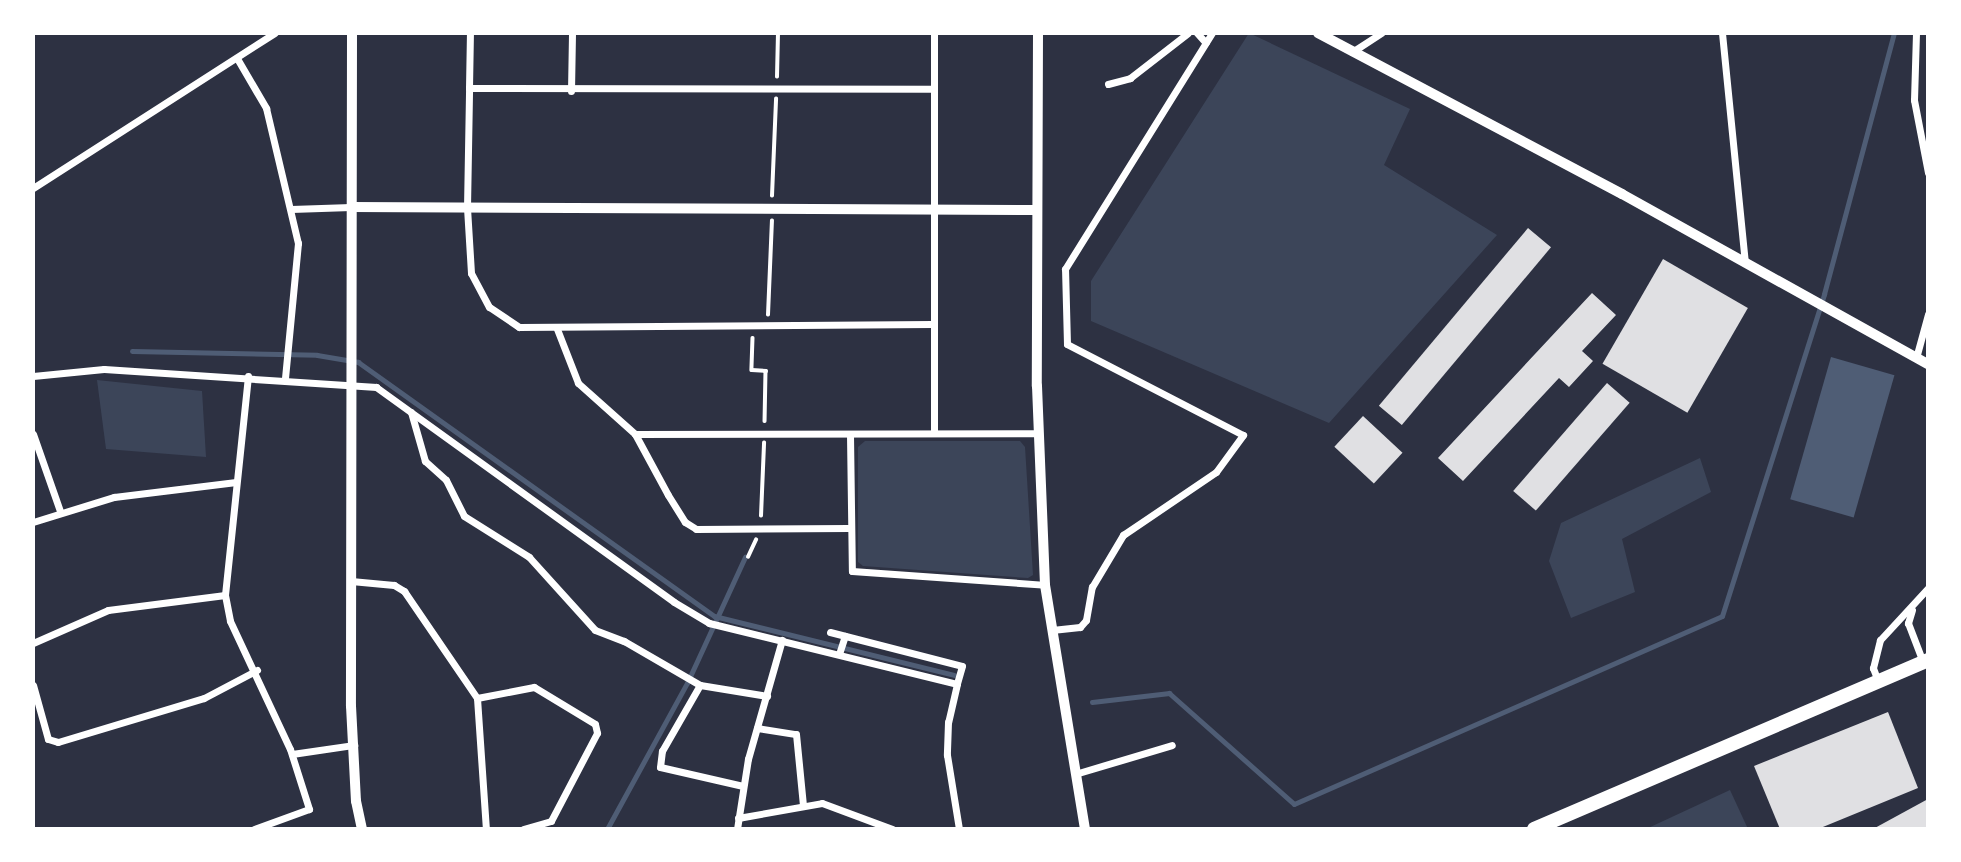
<!DOCTYPE html>
<html>
<head>
<meta charset="utf-8">
<style>
  body { margin:0 }
  #map { position:relative; width:1961px; height:862px; overflow:hidden; background:#2d3142; font-family:"PT Sans",sans-serif }
  div>[style] { position:absolute }
  [style*='--x'] { left:calc(var(--x)*1px); top:calc(var(--y)*1px); width:calc(var(--w)*1px); rotate:calc(var(--a)*1deg) }
  .green>* { inset:0; background:#3c4559 }
  .water>* { inset:0; background:#4f5d75; transform-origin:0 0 }
  .stream>* { height:5px; margin:-2.5px; padding:0 2.5px; transform-origin:2.5px; border-radius:2.5px; background:#4f5d75 }
  .building>* { inset:0; background:#e0e0e3; transform-origin:0 0 }
  .path>* { height:3.5px; margin:-1.75px; padding:0 1.75px; transform-origin:1.75px; border-radius:1.75px; background:#fff }
  .minor>* { height:7px; margin:-3.5px; padding:0 3.5px; transform-origin:3.5px; border-radius:3.5px; background:#fff }
  .tertiary>* { height:10px; margin:-5px; padding:0 5px; transform-origin:5px; border-radius:5px; background:#fff }
  .primary>* { height:14px; margin:-7px; padding:0 7px; transform-origin:7px; border-radius:7px; background:#fff }
  span { translate:-50% -50%; white-space:nowrap; text-align:center; line-height:1.15; -webkit-text-stroke:7px #fff; paint-order:stroke }
  .frame { position:absolute; inset:0; border:35px solid #fff; pointer-events:none }
</style>
</head>
<body>
<div id="map">
  <div class="green">
    <i style="clip-path:polygon(1249px 33px,1410px 109px,1384px 165px,1497px 235px,1329px 423px,1091px 321px,1091px 281px)"></i>
    <i style="clip-path:polygon(97px 380px,202px 391px,206px 457px,106px 449px)"></i>
    <i style="clip-path:polygon(865px 441px,1020px 441px,1025px 447px,1033px 575px,1028px 578px,863px 566px,858px 562px,858px 447px)"></i>
    <i style="clip-path:polygon(1700px 458px,1711px 492px,1622px 539px,1635px 592px,1571px 618px,1549px 561px,1561px 523px)"></i>
    <i style="clip-path:polygon(1730px 790px,1748px 829px,1646px 829px)"></i>
  </div>
  <div class="water">
    <i style="left:1831px;top:357px;width:66px;height:148px;rotate:16deg"></i>
  </div>
  <div class="stream">
    <i style="--x:132;--y:351;--w:185;--a:1.2"></i>
    <i style="--x:317;--y:355;--w:42;--a:9.7"></i>
    <i style="--x:358;--y:362;--w:437;--a:35.5"></i>
    <i style="--x:714;--y:616;--w:247;--a:13.8"></i>
    <i style="--x:1092;--y:702;--w:78;--a:-6.7"></i>
    <i style="--x:1169;--y:693;--w:167;--a:41.6"></i>
    <i style="--x:1294;--y:804;--w:467;--a:-23.7"></i>
    <i style="--x:1722;--y:616;--w:338;--a:-72.4"></i>
    <i style="--x:1824;--y:294;--w:270;--a:-75"></i>
    <i style="--x:607;--y:829;--w:166;--a:-61.3"></i>
    <i style="--x:687;--y:683;--w:139;--a:-65.3"></i>
  </div>
  <div class="building">
    <i style="left:1528px;top:228px;width:30px;height:232px;rotate:40deg"></i>
    <i style="left:1663px;top:259px;width:98px;height:121px;rotate:30deg"></i>
    <i style="clip-path:polygon(1592px 293px,1616px 315px,1582px 351px,1593px 361px,1569px 387px,1559px 378px,1463px 481px,1438px 458px)"></i>
    <i style="left:1607px;top:383px;width:30px;height:143px;rotate:41deg"></i>
    <i style="left:1363px;top:416px;width:54px;height:42px;rotate:43deg"></i>
    <i style="clip-path:polygon(1888px 712px,1918px 788px,1818px 829px,1780px 829px,1754px 766px)"></i>
    <i style="clip-path:polygon(1928px 799px,1928px 829px,1873px 829px)"></i>
  </div>
  <div class="path">
    <i style="--x:777;--y:77;--w:44;--a:-88.7"></i>
    <i style="--x:772;--y:196;--w:97;--a:-87.6"></i>
    <i style="--x:768;--y:315;--w:94;--a:-87.6"></i>
    <i style="--x:753;--y:338;--w:32;--a:92"></i>
    <i style="--x:752;--y:370;--w:14;--a:4"></i>
    <i style="--x:766;--y:371;--w:50;--a:91.1"></i>
    <i style="--x:761;--y:516;--w:73;--a:-87.6"></i>
    <i style="--x:748;--y:557;--w:19;--a:-65"></i>
  </div>
  <div class="minor">
    <i style="--x:1197;--y:33;--w:13;--a:48"></i>
    <i style="--x:1722;--y:33;--w:231;--a:84.3"></i>
    <i style="--x:1916;--y:33;--w:67;--a:91.7"></i>
    <i style="--x:1914;--y:100;--w:74;--a:79.1"></i>
    <i style="--x:1352;--y:52;--w:35;--a:-33"></i>
    <i style="--x:238;--y:60;--w:56;--a:59.7"></i>
    <i style="--x:266;--y:108;--w:139;--a:76.7"></i>
    <i style="--x:298;--y:243;--w:137;--a:95.5"></i>
    <i style="--x:1108;--y:84;--w:23;--a:-15"></i>
    <i style="--x:1130;--y:78;--w:73;--a:-37.8"></i>
    <i style="--x:469;--y:88;--w:55;--a:-89"></i>
    <i style="--x:571;--y:91;--w:58;--a:-89"></i>
    <i style="--x:33;--y:188;--w:287;--a:-32.7"></i>
    <i style="--x:291;--y:209;--w:60;--a:-1.9"></i>
    <i style="--x:932;--y:324;--w:413;--a:179.6"></i>
    <i style="--x:519;--y:327;--w:36;--a:-146"></i>
    <i style="--x:489;--y:307;--w:38;--a:-118"></i>
    <i style="--x:471;--y:273;--w:65;--a:-93.5"></i>
    <i style="--x:467;--y:208;--w:120;--a:-89"></i>
    <i style="--x:469;--y:88;--w:465;--a:0.1"></i>
    <i style="--x:557;--y:329;--w:58;--a:68.7"></i>
    <i style="--x:578;--y:383;--w:76;--a:41.8"></i>
    <i style="--x:635;--y:434;--w:69;--a:61.6"></i>
    <i style="--x:668;--y:495;--w:32;--a:58"></i>
    <i style="--x:685;--y:522;--w:13;--a:32"></i>
    <i style="--x:696;--y:529;--w:153;--a:-0.4"></i>
    <i style="--x:1916;--y:358;--w:46;--a:-74.7"></i>
    <i style="--x:33;--y:376;--w:71;--a:-5.6"></i>
    <i style="--x:104;--y:369;--w:273;--a:3.8"></i>
    <i style="--x:376;--y:387;--w:367;--a:35.8"></i>
    <i style="--x:674;--y:602;--w:41;--a:31"></i>
    <i style="--x:709;--y:623;--w:255;--a:13.8"></i>
    <i style="--x:957;--y:684;--w:39;--a:103"></i>
    <i style="--x:948;--y:722;--w:33;--a:92"></i>
    <i style="--x:947;--y:755;--w:75;--a:80.8"></i>
    <i style="--x:248;--y:376;--w:220;--a:96"></i>
    <i style="--x:225;--y:595;--w:26;--a:79"></i>
    <i style="--x:230;--y:621;--w:141;--a:64.9"></i>
    <i style="--x:290;--y:749;--w:63;--a:72.4"></i>
    <i style="--x:309;--y:809;--w:59;--a:160"></i>
    <i style="--x:411;--y:412;--w:51;--a:74.1"></i>
    <i style="--x:425;--y:461;--w:28;--a:42"></i>
    <i style="--x:446;--y:480;--w:40;--a:63.4"></i>
    <i style="--x:464;--y:516;--w:77;--a:32.2"></i>
    <i style="--x:529;--y:557;--w:98;--a:47.9"></i>
    <i style="--x:595;--y:630;--w:31;--a:21"></i>
    <i style="--x:624;--y:641;--w:88;--a:30.1"></i>
    <i style="--x:934;--y:433;--w:400;--a:-90"></i>
    <i style="--x:33;--y:434;--w:82;--a:70.7"></i>
    <i style="--x:635;--y:434;--w:403;--a:-0.1"></i>
    <i style="--x:850;--y:435;--w:136;--a:89.2"></i>
    <i style="--x:852;--y:571;--w:194;--a:4.1"></i>
    <i style="--x:33;--y:522;--w:85;--a:-17.2"></i>
    <i style="--x:114;--y:497;--w:123;--a:-7"></i>
    <i style="--x:351;--y:581;--w:43;--a:5.3"></i>
    <i style="--x:394;--y:585;--w:12;--a:31"></i>
    <i style="--x:404;--y:591;--w:130;--a:55.7"></i>
    <i style="--x:477;--y:698;--w:131;--a:86.1"></i>
    <i style="--x:1912;--y:610;--w:14;--a:107"></i>
    <i style="--x:1908;--y:623;--w:42;--a:69"></i>
    <i style="--x:1052;--y:630;--w:28;--a:-6"></i>
    <i style="--x:1080;--y:627;--w:9;--a:-49"></i>
    <i style="--x:1086;--y:620;--w:34;--a:-80"></i>
    <i style="--x:1092;--y:587;--w:61;--a:-59.2"></i>
    <i style="--x:1123;--y:535;--w:112;--a:-34.1"></i>
    <i style="--x:1216;--y:472;--w:46;--a:-53.9"></i>
    <i style="--x:1243;--y:435;--w:198;--a:-152.7"></i>
    <i style="--x:1067;--y:344;--w:75;--a:-91.5"></i>
    <i style="--x:1065;--y:269;--w:278;--a:-58.1"></i>
    <i style="--x:830;--y:632;--w:136;--a:14.4"></i>
    <i style="--x:962;--y:666;--w:19;--a:106"></i>
    <i style="--x:33;--y:643;--w:82;--a:-23.7"></i>
    <i style="--x:108;--y:610;--w:118;--a:-7.3"></i>
    <i style="--x:839;--y:654;--w:19;--a:-72"></i>
    <i style="--x:1878;--y:681;--w:14;--a:-111"></i>
    <i style="--x:1873;--y:668;--w:29;--a:-76"></i>
    <i style="--x:1880;--y:640;--w:71;--a:-47.3"></i>
    <i style="--x:33;--y:685;--w:56;--a:74.5"></i>
    <i style="--x:48;--y:739;--w:10;--a:17"></i>
    <i style="--x:58;--y:742;--w:152;--a:-16.8"></i>
    <i style="--x:204;--y:698;--w:60;--a:-27.8"></i>
    <i style="--x:477;--y:698;--w:58;--a:-10.9"></i>
    <i style="--x:534;--y:687;--w:71;--a:31.2"></i>
    <i style="--x:595;--y:724;--w:9;--a:77"></i>
    <i style="--x:597;--y:733;--w:99;--a:117.6"></i>
    <i style="--x:551;--y:821;--w:29;--a:164"></i>
    <i style="--x:757;--y:728;--w:39;--a:9"></i>
    <i style="--x:796;--y:734;--w:71;--a:84.4"></i>
    <i style="--x:292;--y:754;--w:63;--a:-8.3"></i>
    <i style="--x:1075;--y:774;--w:101;--a:-16.6"></i>
    <i style="--x:743;--y:786;--w:85;--a:-167.1"></i>
    <i style="--x:660;--y:767;--w:16;--a:-83"></i>
    <i style="--x:662;--y:751;--w:76;--a:-60.1"></i>
    <i style="--x:700;--y:685;--w:68;--a:9.3"></i>
    <i style="--x:738;--y:818;--w:85;--a:-10.1"></i>
    <i style="--x:822;--y:803;--w:75;--a:20.4"></i>
    <i style="--x:737;--y:829;--w:71;--a:-81.1"></i>
    <i style="--x:748;--y:759;--w:124;--a:-74.1"></i>
  </div>
  <div class="tertiary">
    <i style="--x:352;--y:33;--w:673;--a:90.09"></i>
    <i style="--x:351;--y:706;--w:95;--a:87"></i>
    <i style="--x:356;--y:801;--w:29;--a:78"></i>
    <i style="--x:1038;--y:33;--w:353;--a:90.2"></i>
    <i style="--x:1037;--y:386;--w:199;--a:87.7"></i>
    <i style="--x:1045;--y:585;--w:247;--a:80.7"></i>
    <i style="--x:1318;--y:33;--w:344;--a:27.9"></i>
    <i style="--x:1622;--y:194;--w:350;--a:29.1"></i>
    <i style="--x:351;--y:207;--w:686;--a:0.25"></i>
  </div>
  <div class="primary">
    <i style="--x:1534;--y:829;--w:429;--a:-23.2"></i>
  </div>
  <div class="frame"></div>
</div>
</body>
</html>
